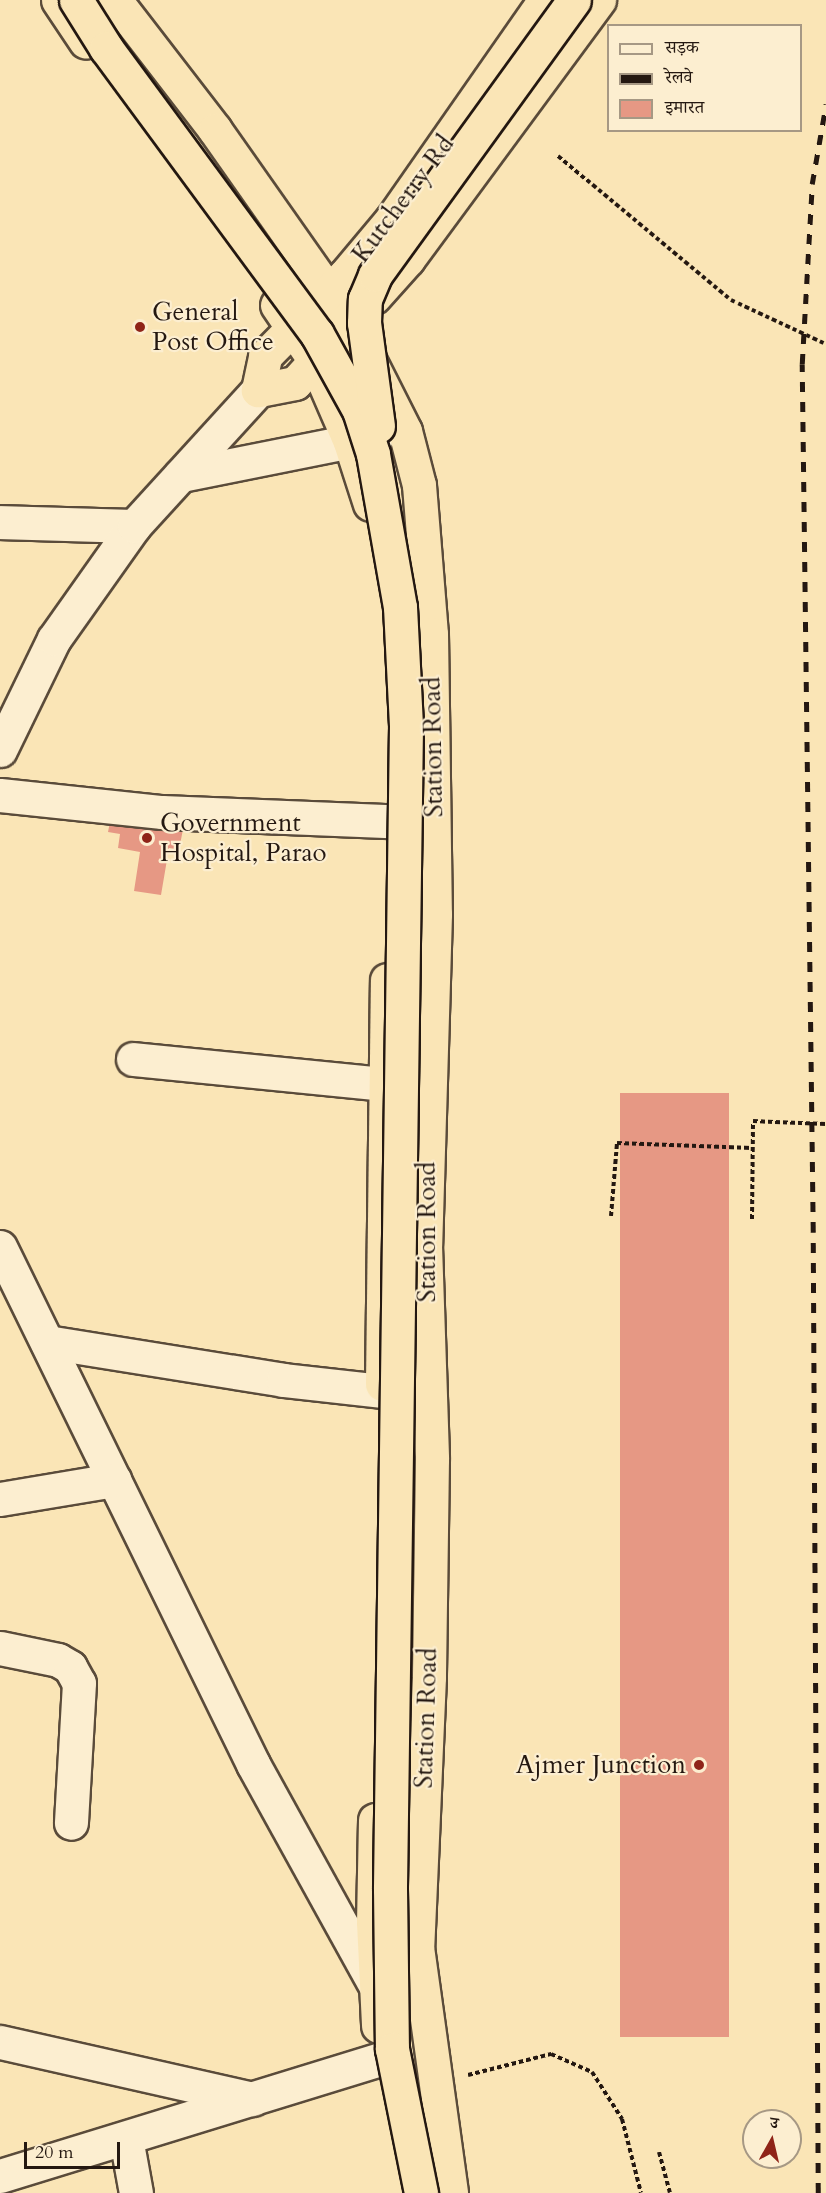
<!DOCTYPE html>
<html>
<head>
<meta charset="utf-8">
<style>
  body { margin:0 }
  #map { position:relative; width:826px; height:2193px; overflow:hidden; background:#fae5b6; font-family:Cardo,"Noto Serif Devanagari",serif }
  div>[style] { position:absolute }
  [style*='--x'] { left:calc(var(--x)*1px); top:calc(var(--y)*1px); width:calc(var(--w)*1px); rotate:calc(var(--a)*1deg) }
  .building>* { inset:0; background:#e69884; transform-origin:0 0 }
  .path>* { height:4px; margin-top:-2px; transform-origin:0; background:repeating-linear-gradient(90deg,#241811 0 4.5px,transparent 0 7.5px) }
  .roads { filter:drop-shadow(2px 0 #5a4b3a) drop-shadow(-2px 0 #5a4b3a) drop-shadow(0 2px #5a4b3a) drop-shadow(0 -2px #5a4b3a) }
  .street>* { height:33px; margin:-16.5px; padding:0 16.5px; transform-origin:16.5px; border-radius:16.5px; background:#fceed0 }
  .secondary>* { height:33px; margin:-16.5px; padding:0 16.5px; transform-origin:16.5px; border-radius:16.5px; background:#fceed0 }
  .highway>* { height:33px; margin:-16.5px; padding:0 16.5px; transform-origin:16.5px; border-radius:16.5px; background:#fae5b6 }
  .rail>* { height:4.5px; margin-top:-2.25px; transform-origin:0; background:repeating-linear-gradient(90deg,#241811 0 10px,transparent 0 20px) }
  .path-bridge>* { height:4px; margin-top:-2px; transform-origin:0; background:repeating-linear-gradient(90deg,#241811 0 4.5px,transparent 0 7.5px) }
  .bridges { filter:drop-shadow(2px 0 #241811) drop-shadow(-2px 0 #241811) drop-shadow(0 2px #241811) drop-shadow(0 -2px #241811) }
  .highway-bridge>* { height:33px; margin:-16.5px; padding:0 16.5px; transform-origin:16.5px; border-radius:16.5px; background:#fae5b6 }
  .dots>* { width:16px; height:16px; translate:-50% -50%; box-sizing:border-box; border:3px solid #fceed0; border-radius:50% }
  span { translate:-50% -50%; white-space:nowrap; text-align:center; line-height:1.15; -webkit-text-stroke:4.5px #fceed0; paint-order:stroke }
  .street-label { font-size:26px; color:#241811 }
  .poi-label { font-size:26px; color:#241811 }
  .left { translate:0 -50%; text-align:left }
  .right { translate:-100% -50%; text-align:right }
  .legend { position:absolute; left:607px; top:24px; width:195px; height:108px; box-sizing:border-box; background:#fceed0; border:2px solid #a69884; margin:0; padding:8px 10px; list-style:none; font-size:18px; color:#241811 }
  .legend li { display:flex; align-items:center; gap:12px; height:30px }
  .legend b { width:30px; border:2px solid #a69884 }
  .north { position:absolute; left:742px; top:2109px; width:60px; height:60px; box-sizing:border-box; background:#fceed0; border:2px solid #a69884; border-radius:50%; rotate:8deg; font-size:16px; font-weight:700; line-height:24px; text-align:center; color:#241811 }
  .north::after { content:''; display:block; margin:auto; width:21px; height:27px; background:#8f2418; clip-path:polygon(50% 0,100% 100%,50% 72%,0 100%) }
  .scale { position:absolute; left:24px; top:2142px; width:96px; height:27px; box-sizing:border-box; border:3px solid #241811; border-top:0; padding-left:8px; font-size:18px; line-height:21px; white-space:nowrap; color:#241811; -webkit-text-stroke:4px #fceed0; paint-order:stroke }
</style>
</head>
<body>
<div id="map">
  <div class="building">
    <i style="clip-path:polygon(112px 812px,184px 824px,179px 850px,169px 848px,161px 895px,134px 891px,140px 852px,118px 848px,120px 834px,108px 832px)"></i>
    <i style="left:620px;top:1093px;width:109px;height:944px"></i>
  </div>
  <div class="path">
    <i style="--x:558;--y:156;--w:38;--a:40"></i>
    <i style="--x:611;--y:1216;--w:73;--a:-85.3"></i>
    <i style="--x:617;--y:1143;--w:135;--a:2.1"></i>
    <i style="--x:752;--y:1219;--w:98;--a:-89.4"></i>
    <i style="--x:468;--y:2075;--w:86;--a:-14.2"></i>
    <i style="--x:551;--y:2054;--w:45;--a:23.7"></i>
    <i style="--x:592;--y:2072;--w:56;--a:57.4"></i>
    <i style="--x:622;--y:2119;--w:76;--a:75.6"></i>
    <i style="--x:659;--y:2152;--w:42;--a:75"></i>
  </div>
  <div class="roads">
    <div class="street">
      <i style="--x:0;--y:522;--w:134;--a:1.7"></i>
      <i style="--x:0;--y:795;--w:163;--a:6"></i>
      <i style="--x:162;--y:812;--w:229;--a:2.3"></i>
      <i style="--x:133;--y:1059;--w:252;--a:5.7"></i>
      <i style="--x:0;--y:1247;--w:576;--a:63.92"></i>
      <i style="--x:253;--y:1764;--w:252;--a:61.1"></i>
      <i style="--x:47;--y:1342;--w:239;--a:9.1"></i>
      <i style="--x:283;--y:1380;--w:100;--a:6.3"></i>
      <i style="--x:0;--y:1499;--w:116;--a:-9.5"></i>
      <i style="--x:0;--y:1648;--w:59;--a:11.7"></i>
      <i style="--x:58;--y:1660;--w:14;--a:30"></i>
      <i style="--x:70;--y:1667;--w:18;--a:61"></i>
      <i style="--x:79;--y:1683;--w:140;--a:93.3"></i>
      <i style="--x:0;--y:2042;--w:259;--a:12.7"></i>
      <i style="--x:126;--y:2138;--w:56;--a:79.7"></i>
      <i style="--x:0;--y:2176;--w:398;--a:-17.1"></i>
    </div>
    <div class="secondary">
      <i style="--x:181;--y:475;--w:200;--a:-11.3"></i>
      <i style="--x:0;--y:750;--w:123;--a:-64.1"></i>
      <i style="--x:54;--y:639;--w:138;--a:-54.7"></i>
      <i style="--x:134;--y:526;--w:184;--a:-47.6"></i>
    </div>
    <div class="highway">
      <i style="--x:58;--y:0;--w:50;--a:56.3"></i>
      <i style="--x:115;--y:0;--w:164;--a:52.4"></i>
      <i style="--x:215;--y:130;--w:235;--a:54.9"></i>
      <i style="--x:350;--y:322;--w:122;--a:63.2"></i>
      <i style="--x:405;--y:431;--w:56;--a:75.5"></i>
      <i style="--x:419;--y:485;--w:149;--a:85.4"></i>
      <i style="--x:431;--y:634;--w:280;--a:89.2"></i>
      <i style="--x:435;--y:914;--w:331;--a:91.7"></i>
      <i style="--x:425;--y:1245;--w:214;--a:88.1"></i>
      <i style="--x:432;--y:1459;--w:218;--a:90.8"></i>
      <i style="--x:429;--y:1677;--w:270;--a:92.5"></i>
      <i style="--x:417;--y:1947;--w:248;--a:82.1"></i>
      <i style="--x:374;--y:297;--w:51;--a:-48.2"></i>
      <i style="--x:408;--y:259;--w:322;--a:-53.6"></i>
      <i style="--x:277;--y:305;--w:68;--a:55.8"></i>
      <i style="--x:315;--y:361;--w:88;--a:66.6"></i>
      <i style="--x:350;--y:442;--w:65;--a:72.1"></i>
      <i style="--x:329;--y:346;--w:50;--a:132.6"></i>
      <i style="--x:295;--y:383;--w:38;--a:169"></i>
      <i style="--x:258;--y:390;--w:35;--a:-78"></i>
      <i style="--x:265;--y:356;--w:114;--a:-45.4"></i>
      <i style="--x:345;--y:275;--w:73;--a:-50"></i>
      <i style="--x:392;--y:219;--w:267;--a:-55.1"></i>
      <i style="--x:382;--y:1384;--w:404;--a:-89.3"></i>
      <i style="--x:375;--y:1820;--w:102;--a:91.1"></i>
      <i style="--x:373;--y:1922;--w:104;--a:87.2"></i>
    </div>
  </div>
  <div class="rail">
    <i style="--x:818;--y:2193;--w:961;--a:-90.3"></i>
    <i style="--x:813;--y:1232;--w:868;--a:-90.73"></i>
    <i style="--x:802;--y:364;--w:180;--a:-86.8"></i>
    <i style="--x:812;--y:184;--w:81;--a:-80.1"></i>
  </div>
  <div class="path-bridge">
    <i style="--x:587;--y:180;--w:187;--a:39.8"></i>
    <i style="--x:731;--y:300;--w:105;--a:24.9"></i>
    <i style="--x:753;--y:1121;--w:73;--a:2.4"></i>
  </div>
  <div class="bridges">
    <div class="highway-bridge">
      <i style="--x:76;--y:0;--w:57;--a:58"></i>
      <i style="--x:106;--y:48;--w:355;--a:53.6"></i>
      <i style="--x:317;--y:334;--w:87;--a:61.1"></i>
      <i style="--x:359;--y:410;--w:46;--a:72.3"></i>
      <i style="--x:373;--y:454;--w:155;--a:80"></i>
      <i style="--x:400;--y:607;--w:119;--a:87.1"></i>
      <i style="--x:406;--y:726;--w:1163;--a:90.79"></i>
      <i style="--x:390;--y:1889;--w:160;--a:89.3"></i>
      <i style="--x:392;--y:2049;--w:147;--a:78.6"></i>
      <i style="--x:378;--y:426;--w:104;--a:-97.7"></i>
      <i style="--x:364;--y:323;--w:24;--a:-88"></i>
      <i style="--x:365;--y:299;--w:26;--a:-67"></i>
      <i style="--x:375;--y:275;--w:339;--a:-54.1"></i>
    </div>
  </div>
  <div class="dots">
    <i style="left:140px;top:327px;background:#8f2418"></i>
    <i style="left:147px;top:838px;background:#8f2418"></i>
    <i style="left:699px;top:1765px;background:#8f2418"></i>
  </div>
  <div class="street-label">
    <span style="left:403px;top:199px;rotate:-53deg">Kutcherry Rd</span>
    <span style="left:433px;top:747px;rotate:-91deg">Station Road</span>
    <span style="left:427px;top:1232px;rotate:-90deg">Station Road</span>
    <span style="left:426px;top:1718px;rotate:-88deg">Station Road</span>
  </div>
  <div class="poi-label">
    <span class="left" style="left:152px;top:327px">General<br>Post Office</span>
    <span class="left" style="left:160px;top:838px">Government<br>Hospital, Parao</span>
    <span class="right" style="left:686px;top:1765px">Ajmer Junction</span>
  </div>
  <ul class="legend">
  <li><b style="height:8px;background:#fceed0"></b>सड़क</li>
  <li><b style="height:8px;background:#241811"></b>रेलवे</li>
  <li><b style="height:16px;background:#e69884"></b>इमारत</li>
  </ul>
  <div class="north">उ</div>
  <div class="scale">20 m</div>
</div>
</body>
</html>
